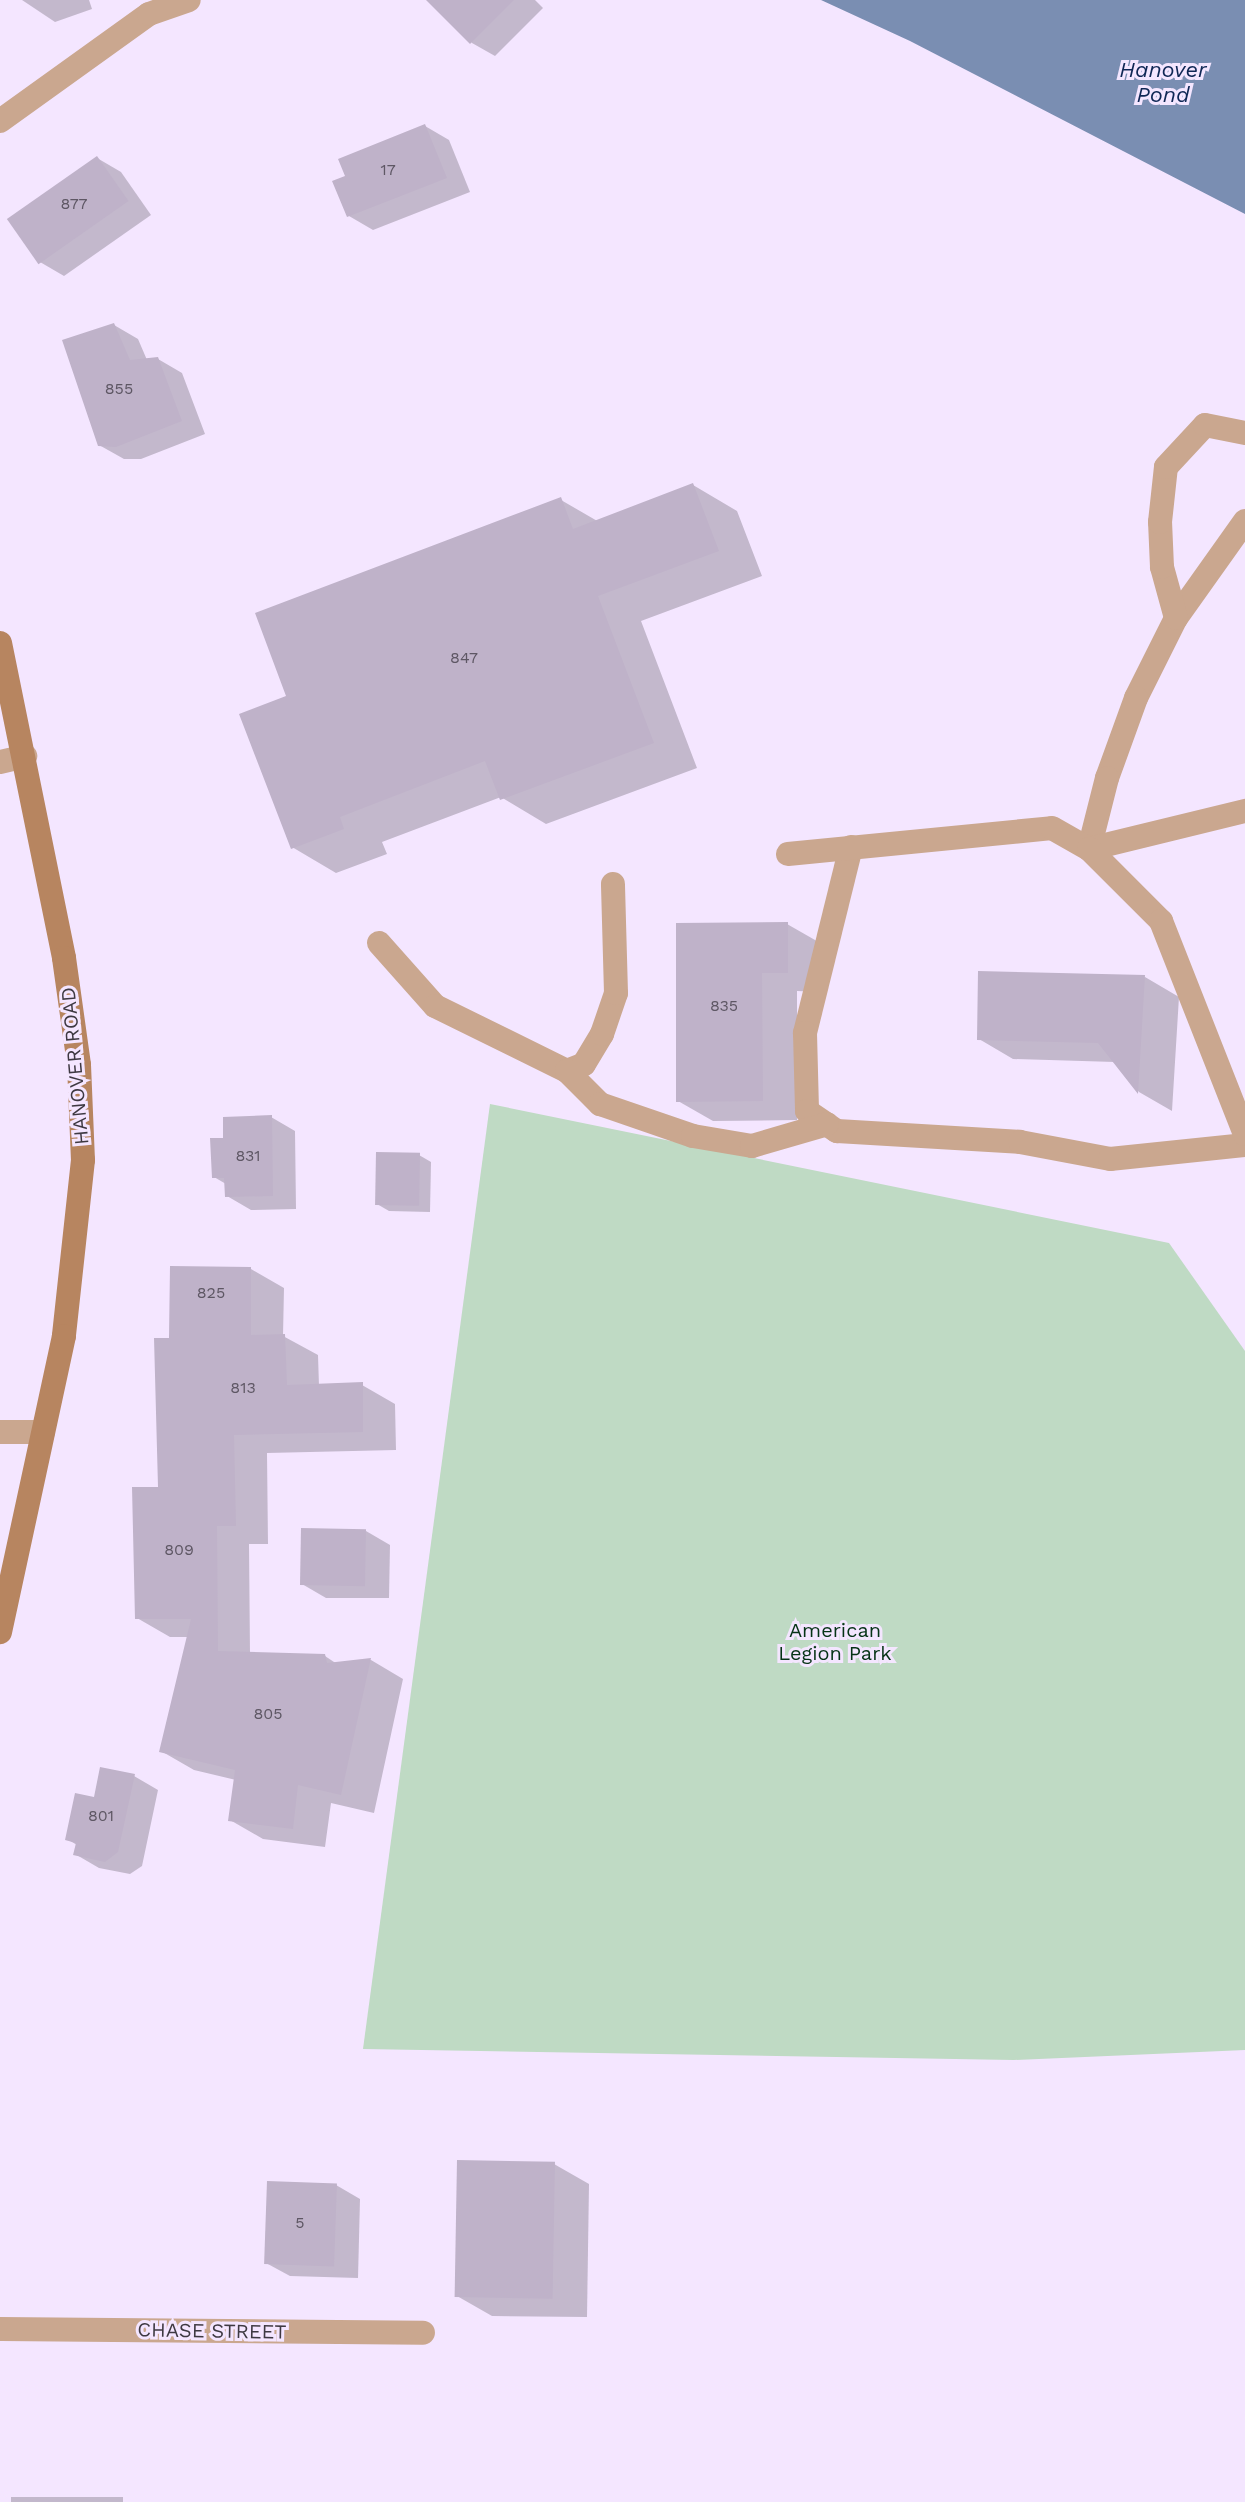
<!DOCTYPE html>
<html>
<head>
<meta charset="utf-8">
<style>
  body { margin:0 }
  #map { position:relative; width:1245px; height:2502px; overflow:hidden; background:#f4e6ff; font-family:"Work Sans",sans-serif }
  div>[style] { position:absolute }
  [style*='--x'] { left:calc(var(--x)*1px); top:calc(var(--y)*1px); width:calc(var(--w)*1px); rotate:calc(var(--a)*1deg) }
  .green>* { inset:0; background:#bfdac4 }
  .water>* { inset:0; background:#7a8eb2 }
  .shadow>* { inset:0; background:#0003; transform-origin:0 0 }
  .building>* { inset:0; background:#bfb2c9; transform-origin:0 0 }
  .lane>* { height:24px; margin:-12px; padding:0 12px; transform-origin:12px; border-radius:12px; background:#caa78f }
  .street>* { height:24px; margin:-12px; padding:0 12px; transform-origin:12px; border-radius:12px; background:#caa78f }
  .secondary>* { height:24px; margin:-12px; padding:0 12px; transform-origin:12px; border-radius:12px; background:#b78560 }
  span { translate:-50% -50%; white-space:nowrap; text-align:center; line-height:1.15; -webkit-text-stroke:6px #f4e6ff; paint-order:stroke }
  .number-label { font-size:16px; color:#5e5764 }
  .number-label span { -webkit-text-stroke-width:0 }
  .street-label { font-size:20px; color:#3e3942 }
  .park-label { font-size:20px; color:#063316 }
  .water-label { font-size:22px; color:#0f2755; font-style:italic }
</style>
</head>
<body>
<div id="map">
  <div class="green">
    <i style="clip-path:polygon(490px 1104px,1169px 1243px,1245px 1351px,1245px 2050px,1014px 2060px,363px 2049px)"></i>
  </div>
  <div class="water">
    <i style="clip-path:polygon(821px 0,1245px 0,1245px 214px,910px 41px)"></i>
  </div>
  <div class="shadow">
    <i style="clip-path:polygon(22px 0,89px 0,92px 9px,55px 22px)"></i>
    <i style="clip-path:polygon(434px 0,535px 0,543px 8px,495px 56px,472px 43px)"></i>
    <i style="clip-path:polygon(425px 126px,449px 140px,470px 192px,373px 230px,349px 216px)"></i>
    <i style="clip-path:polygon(97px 158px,121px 172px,151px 215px,64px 276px,40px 262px)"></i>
    <i style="clip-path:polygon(114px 325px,138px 339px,147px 360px,158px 359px,182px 373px,205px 434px,141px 459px,124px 459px,99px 445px)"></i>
    <i style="clip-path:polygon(693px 485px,737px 511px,762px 576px,641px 621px,697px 768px,546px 824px,501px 797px,382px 842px,387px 854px,336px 873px,292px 847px,289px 698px,561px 500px,599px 522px)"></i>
    <i style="clip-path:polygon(787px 924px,822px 944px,822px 992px,797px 991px,797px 1120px,713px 1121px,678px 1101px)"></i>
    <i style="clip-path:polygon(1145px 977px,1179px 997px,1172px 1111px,1139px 1092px,1115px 1062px,1013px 1059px,979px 1039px)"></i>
    <i style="clip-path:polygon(271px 1117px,295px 1131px,296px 1209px,251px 1210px,227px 1196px,226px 1184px,214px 1177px,225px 1140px)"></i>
    <i style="clip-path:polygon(419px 1155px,431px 1162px,430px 1212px,389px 1211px,377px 1204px)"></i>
    <i style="clip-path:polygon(251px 1269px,284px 1288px,283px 1336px,318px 1355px,319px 1386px,362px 1385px,395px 1404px,396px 1450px,267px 1453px,268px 1544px,249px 1544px,250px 1654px,325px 1656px,337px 1664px,371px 1660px,403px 1679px,374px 1813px,331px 1803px,325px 1847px,263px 1839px,230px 1820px,236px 1780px,194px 1770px,161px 1751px,189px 1637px,170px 1637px,137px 1618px,160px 1489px,171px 1340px)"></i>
    <i style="clip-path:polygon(366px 1531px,390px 1545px,389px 1598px,326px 1598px,302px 1584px)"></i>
    <i style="clip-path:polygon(134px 1776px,158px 1790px,142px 1866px,130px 1874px,99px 1868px,75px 1854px,77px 1845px,67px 1839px,95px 1800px)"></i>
    <i style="clip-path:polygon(554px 2164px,589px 2184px,587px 2317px,492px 2316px,457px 2296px)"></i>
    <i style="clip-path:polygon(336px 2185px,360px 2199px,358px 2278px,290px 2276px,266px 2263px)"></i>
    <i style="left:11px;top:2497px;width:112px;height:5px"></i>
  </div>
  <div class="building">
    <i style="clip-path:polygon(426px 0,514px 0,470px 44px)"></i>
    <i style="clip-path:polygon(425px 124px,447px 178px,347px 217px,332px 181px,345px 176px,338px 159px)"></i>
    <i style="left:97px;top:156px;width:55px;height:110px;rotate:55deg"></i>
    <i style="clip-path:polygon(114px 323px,130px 360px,158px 357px,182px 421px,116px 447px,98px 446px,62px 340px)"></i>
    <i style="clip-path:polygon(693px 483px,719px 551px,598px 596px,654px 743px,500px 800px,485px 761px,340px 817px,344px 829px,291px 849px,239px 714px,286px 696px,255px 613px,561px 497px,573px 529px)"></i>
    <i style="clip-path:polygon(788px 922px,788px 973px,762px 973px,763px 1101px,676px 1102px,676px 923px)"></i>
    <i style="clip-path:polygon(978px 971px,1145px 975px,1138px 1094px,1098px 1043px,977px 1040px)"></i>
    <i style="clip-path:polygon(272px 1115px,273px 1196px,225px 1197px,224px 1178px,212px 1178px,210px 1138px,223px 1138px,223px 1117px)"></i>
    <i style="left:376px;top:1152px;width:44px;height:53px;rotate:1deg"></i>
    <i style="clip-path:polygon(170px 1266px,251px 1267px,251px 1335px,285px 1334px,287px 1385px,363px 1382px,363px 1432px,234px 1435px,236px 1526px,217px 1526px,218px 1651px,325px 1654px,327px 1663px,371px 1658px,341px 1795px,298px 1785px,293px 1829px,228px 1821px,235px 1770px,159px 1752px,191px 1619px,135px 1619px,132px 1487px,158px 1487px,154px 1338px,169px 1338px)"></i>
    <i style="left:301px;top:1528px;width:65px;height:57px;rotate:1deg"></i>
    <i style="clip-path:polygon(100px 1767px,135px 1774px,118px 1852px,105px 1862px,73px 1855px,76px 1843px,65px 1840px,75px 1793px,94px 1797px)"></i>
    <i style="left:457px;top:2160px;width:98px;height:137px;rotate:1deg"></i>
    <i style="left:267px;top:2181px;width:70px;height:83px;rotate:2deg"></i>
  </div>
  <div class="lane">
    <i style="--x:1245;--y:521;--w:119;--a:125.4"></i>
    <i style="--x:1176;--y:618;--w:89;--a:116.6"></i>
    <i style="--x:1136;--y:698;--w:85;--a:109.9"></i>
    <i style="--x:1107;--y:778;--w:73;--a:104.2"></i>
    <i style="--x:1089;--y:849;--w:161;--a:-13.7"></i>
    <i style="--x:1176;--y:618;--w:53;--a:-105.4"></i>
    <i style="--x:1162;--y:567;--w:45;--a:-92.5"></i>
    <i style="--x:1160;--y:522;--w:55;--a:-83.8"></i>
    <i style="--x:1166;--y:467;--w:57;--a:-47.1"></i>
    <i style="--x:1205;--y:425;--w:41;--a:11.3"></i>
    <i style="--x:851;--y:847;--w:192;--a:103.9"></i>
    <i style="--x:805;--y:1033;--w:78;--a:88.5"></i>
    <i style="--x:807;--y:1111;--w:36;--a:34"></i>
    <i style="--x:837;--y:1131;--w:183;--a:3.4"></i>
    <i style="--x:1020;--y:1142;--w:92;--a:10.7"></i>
    <i style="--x:1110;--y:1159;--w:136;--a:-5.9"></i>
    <i style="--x:788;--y:854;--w:265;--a:-5.6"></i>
    <i style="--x:1052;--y:828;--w:43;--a:29.6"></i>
    <i style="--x:1089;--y:849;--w:102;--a:45"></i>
    <i style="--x:1161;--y:921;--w:229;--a:68.5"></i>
    <i style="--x:379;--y:943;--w:84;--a:48.4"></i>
    <i style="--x:435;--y:1006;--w:147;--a:26.2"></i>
    <i style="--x:567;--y:1071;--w:18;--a:-22"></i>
    <i style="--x:584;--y:1064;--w:35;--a:-59"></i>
    <i style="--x:602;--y:1034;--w:43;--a:-71.1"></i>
    <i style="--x:616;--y:993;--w:109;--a:-91.6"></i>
    <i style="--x:567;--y:1071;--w:47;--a:45"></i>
    <i style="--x:600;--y:1104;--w:98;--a:19"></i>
    <i style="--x:693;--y:1136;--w:60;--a:9.6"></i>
    <i style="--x:752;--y:1146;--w:78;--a:-16.3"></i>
  </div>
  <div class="street">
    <i style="--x:0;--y:121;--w:183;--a:-35.7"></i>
    <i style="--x:149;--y:14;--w:42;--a:-19.3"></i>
    <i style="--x:0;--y:762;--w:26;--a:-13"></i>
    <i style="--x:0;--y:1432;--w:43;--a:0"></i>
    <i style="--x:0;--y:2329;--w:423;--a:0.5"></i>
  </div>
  <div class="secondary">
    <i style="--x:0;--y:643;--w:321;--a:78.5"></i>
    <i style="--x:64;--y:958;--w:108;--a:82"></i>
    <i style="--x:79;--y:1065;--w:95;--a:87.6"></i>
    <i style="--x:83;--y:1160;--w:177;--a:96.2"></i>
    <i style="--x:64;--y:1336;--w:303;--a:102.2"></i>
  </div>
  <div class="number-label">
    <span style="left:388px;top:170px">17</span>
    <span style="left:74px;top:204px">877</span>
    <span style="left:119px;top:389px">855</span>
    <span style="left:464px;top:658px">847</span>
    <span style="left:724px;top:1006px">835</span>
    <span style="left:248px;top:1156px">831</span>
    <span style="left:211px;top:1293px">825</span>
    <span style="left:243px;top:1388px">813</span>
    <span style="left:179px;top:1550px">809</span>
    <span style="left:268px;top:1714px">805</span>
    <span style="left:101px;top:1816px">801</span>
    <span style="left:300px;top:2223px">5</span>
  </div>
  <div class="street-label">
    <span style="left:75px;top:1066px;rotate:-95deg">HANOVER ROAD</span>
    <span style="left:212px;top:2331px;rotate:1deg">CHASE STREET</span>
  </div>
  <div class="park-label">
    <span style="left:835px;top:1642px">American<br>Legion Park</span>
  </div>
  <div class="water-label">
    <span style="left:1163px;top:82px">Hanover<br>Pond</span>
  </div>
</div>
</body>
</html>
